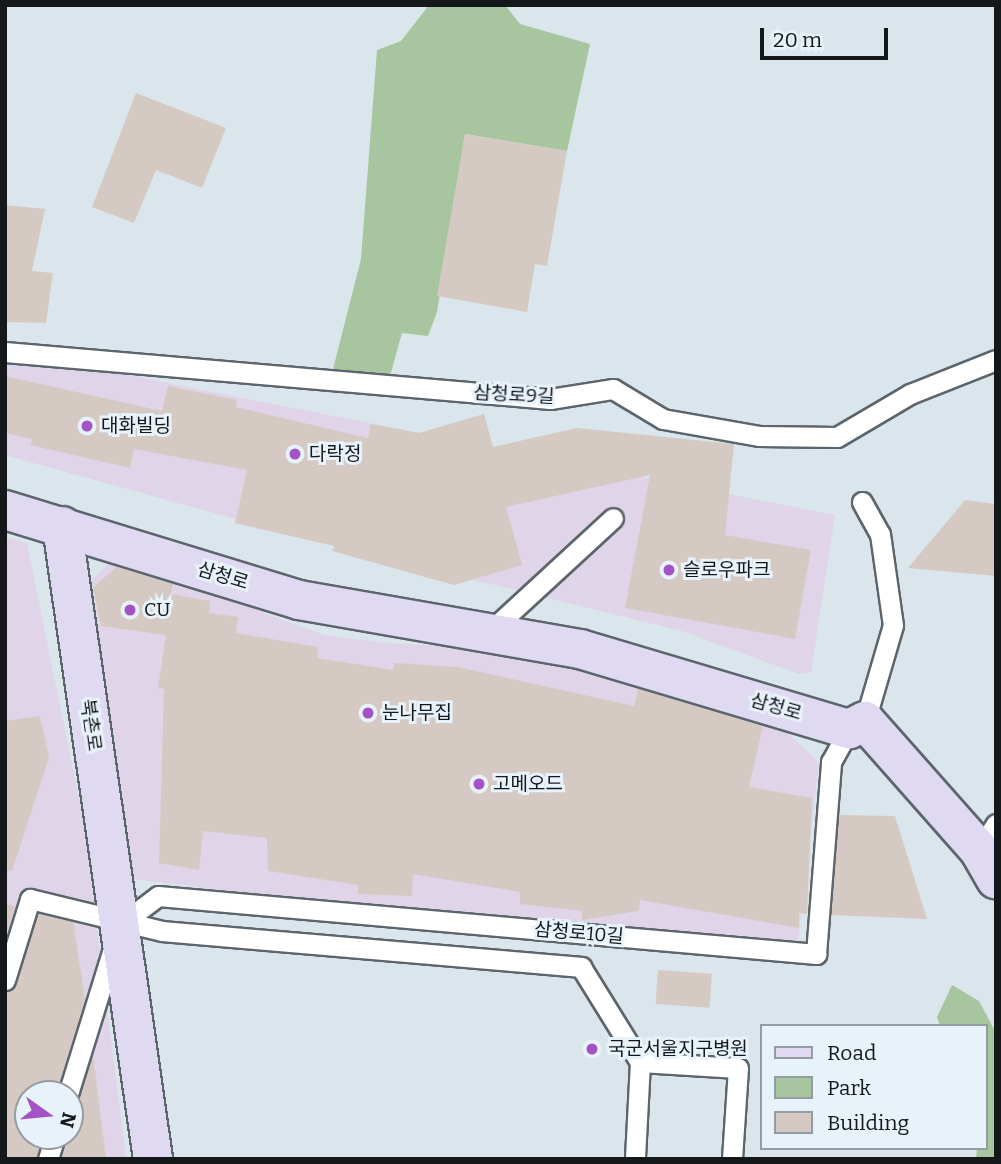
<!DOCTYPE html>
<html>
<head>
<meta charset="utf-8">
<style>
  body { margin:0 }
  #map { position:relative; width:1001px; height:1164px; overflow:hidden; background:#dbe5ec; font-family:Bitter,"Noto Sans KR",serif }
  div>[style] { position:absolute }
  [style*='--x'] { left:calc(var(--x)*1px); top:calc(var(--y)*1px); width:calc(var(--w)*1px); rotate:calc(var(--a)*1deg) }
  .commercial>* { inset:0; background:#e0d4e8 }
  .green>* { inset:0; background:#a7c69f }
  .building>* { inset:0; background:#d5cac3; transform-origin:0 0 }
  .roads { filter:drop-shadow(2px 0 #5c656c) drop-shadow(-2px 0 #5c656c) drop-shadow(0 2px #5c656c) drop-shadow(0 -2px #5c656c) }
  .lane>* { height:19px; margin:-9.5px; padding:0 9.5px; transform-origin:9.5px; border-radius:9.5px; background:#fff }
  .secondary>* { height:38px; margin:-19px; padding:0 19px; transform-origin:19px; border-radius:19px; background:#dfd9f1 }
  .dots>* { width:19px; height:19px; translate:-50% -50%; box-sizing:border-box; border:4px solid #e8f2fa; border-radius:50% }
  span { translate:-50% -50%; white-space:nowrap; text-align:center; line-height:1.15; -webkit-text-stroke:6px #e8f2fa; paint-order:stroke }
  .street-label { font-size:19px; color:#15181b }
  .poi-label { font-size:19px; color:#15181b }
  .left { translate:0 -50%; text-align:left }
  .frame { position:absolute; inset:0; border:7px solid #15181b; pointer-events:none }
  .legend { position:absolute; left:760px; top:1024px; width:228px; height:126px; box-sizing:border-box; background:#e8f2fa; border:2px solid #949ba1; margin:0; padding:9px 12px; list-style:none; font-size:21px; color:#15181b }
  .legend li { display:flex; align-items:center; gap:14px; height:35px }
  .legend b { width:35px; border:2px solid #949ba1 }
  .north { position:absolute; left:14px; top:1080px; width:70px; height:70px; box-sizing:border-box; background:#e8f2fa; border:2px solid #949ba1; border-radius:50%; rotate:105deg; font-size:19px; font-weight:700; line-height:28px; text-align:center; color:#15181b }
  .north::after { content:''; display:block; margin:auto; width:24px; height:32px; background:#a353c4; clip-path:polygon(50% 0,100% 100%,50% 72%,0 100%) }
  .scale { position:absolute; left:760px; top:28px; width:128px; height:32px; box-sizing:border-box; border:4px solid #15181b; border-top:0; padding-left:9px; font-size:21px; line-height:24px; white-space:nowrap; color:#15181b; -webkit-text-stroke:5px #e8f2fa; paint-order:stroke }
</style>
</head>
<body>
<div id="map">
  <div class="commercial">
    <i style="clip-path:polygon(5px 351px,835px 515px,811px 672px,799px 674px,682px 631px,311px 540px,5px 455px)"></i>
    <i style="clip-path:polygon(evenodd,5px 537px,27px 543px,84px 824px,126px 1159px,5px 1159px,5px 537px,28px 1094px,70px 1094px,70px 1136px,28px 1136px,28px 1094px)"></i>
    <i style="clip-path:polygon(115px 558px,324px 635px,385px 643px,492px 648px,771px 717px,819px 763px,798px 941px,587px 933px,124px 878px,80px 591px)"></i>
  </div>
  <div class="green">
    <i style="clip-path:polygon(429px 5px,505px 5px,520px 24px,590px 44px,567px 151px,465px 134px,437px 312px,428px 336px,402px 333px,390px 376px,333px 369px,361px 259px,377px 50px,401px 41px)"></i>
    <i style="clip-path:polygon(952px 985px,979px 1001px,996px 1033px,996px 1159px,976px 1159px,977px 1148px,985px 1148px,985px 1026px,940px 1026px,937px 1017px)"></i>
  </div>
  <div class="building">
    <i style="clip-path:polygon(136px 93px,226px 128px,202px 188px,156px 170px,134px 223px,92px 207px)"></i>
    <i style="clip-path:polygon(465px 134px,567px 151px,547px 266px,535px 264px,527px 312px,437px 296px)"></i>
    <i style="clip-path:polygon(5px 205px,45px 209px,32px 271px,53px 273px,46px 323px,5px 322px)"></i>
    <i style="clip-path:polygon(5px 376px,162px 411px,168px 386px,237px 400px,236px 407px,368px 438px,371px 424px,419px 433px,484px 414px,493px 447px,577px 428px,734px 444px,725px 535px,811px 550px,795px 639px,625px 608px,650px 475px,506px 507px,522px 565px,454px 585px,332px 551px,334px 546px,235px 523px,247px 470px,134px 449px,130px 468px,30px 445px,32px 439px,5px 433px)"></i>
    <i style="clip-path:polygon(965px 500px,996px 504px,996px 576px,908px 568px)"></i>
    <i style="clip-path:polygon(116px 567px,173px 584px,171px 594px,210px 601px,209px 613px,238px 617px,236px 633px,318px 647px,317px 658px,393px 670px,394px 663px,458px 667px,634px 706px,638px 689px,763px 726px,749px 787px,812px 798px,807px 914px,799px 913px,799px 928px,640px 900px,639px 911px,582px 920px,582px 911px,520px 904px,520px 892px,413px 874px,412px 896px,358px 894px,358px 885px,268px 871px,267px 838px,203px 831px,199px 870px,159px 863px,164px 689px,158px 688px,166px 635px,101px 626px,93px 588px)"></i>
    <i style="clip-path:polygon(40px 716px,49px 758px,12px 871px,5px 870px,5px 721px)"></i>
    <i style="clip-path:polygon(839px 815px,895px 816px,927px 919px,831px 915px)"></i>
    <i style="clip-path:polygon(5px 904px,15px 906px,5px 938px)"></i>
    <i style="clip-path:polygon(38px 914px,73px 922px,85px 999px,56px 1094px,28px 1094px,28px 1136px,42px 1136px,36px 1159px,5px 1159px,5px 992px,17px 984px)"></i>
    <i style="left:658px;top:970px;width:54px;height:34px;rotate:4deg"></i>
    <i style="clip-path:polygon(93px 1055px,106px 1159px,61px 1159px,70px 1136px,70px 1106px,80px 1098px)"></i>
  </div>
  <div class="roads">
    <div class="lane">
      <i style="--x:5;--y:352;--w:547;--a:4.93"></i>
      <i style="--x:550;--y:399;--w:64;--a:-9"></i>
      <i style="--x:613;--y:389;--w:58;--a:31"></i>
      <i style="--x:663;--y:419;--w:97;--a:10"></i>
      <i style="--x:759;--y:436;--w:78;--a:0.7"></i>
      <i style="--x:837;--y:437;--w:85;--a:-30.5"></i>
      <i style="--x:910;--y:394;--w:92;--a:-21.6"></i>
      <i style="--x:862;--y:502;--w:37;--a:61"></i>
      <i style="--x:880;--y:534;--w:92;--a:81.9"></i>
      <i style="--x:893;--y:625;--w:100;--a:106.3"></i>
      <i style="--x:487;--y:634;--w:171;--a:-42.6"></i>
      <i style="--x:979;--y:850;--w:31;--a:-57"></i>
      <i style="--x:121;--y:924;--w:46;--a:-37.1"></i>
      <i style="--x:158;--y:896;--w:661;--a:5.04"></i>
      <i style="--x:816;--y:954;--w:193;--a:-85.5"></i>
      <i style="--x:831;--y:762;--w:38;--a:-61"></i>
      <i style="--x:5;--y:980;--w:85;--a:-72.8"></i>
      <i style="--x:30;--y:899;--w:136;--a:13.6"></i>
      <i style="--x:162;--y:931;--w:421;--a:4.9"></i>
      <i style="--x:581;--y:967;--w:112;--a:58.2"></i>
      <i style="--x:640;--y:1062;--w:97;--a:93"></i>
      <i style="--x:640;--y:1062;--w:98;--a:3.5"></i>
      <i style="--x:738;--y:1068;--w:91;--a:93.8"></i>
      <i style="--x:68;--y:1094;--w:156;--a:-72.8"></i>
      <i style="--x:48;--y:1159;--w:24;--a:-73"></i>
    </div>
    <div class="secondary">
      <i style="--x:5;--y:510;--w:307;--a:17"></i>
      <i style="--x:299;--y:600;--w:285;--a:9.9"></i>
      <i style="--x:580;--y:649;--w:281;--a:16.6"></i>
      <i style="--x:849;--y:729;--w:18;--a:-27"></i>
      <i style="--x:865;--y:721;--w:172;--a:48.5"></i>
      <i style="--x:979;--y:850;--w:34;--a:60"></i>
      <i style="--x:62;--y:526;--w:640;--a:81.82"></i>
    </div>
  </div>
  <div class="dots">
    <i style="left:87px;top:426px;background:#a353c4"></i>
    <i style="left:295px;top:454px;background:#a353c4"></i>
    <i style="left:669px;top:570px;background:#a353c4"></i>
    <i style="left:130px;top:610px;background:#a353c4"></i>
    <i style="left:368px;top:713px;background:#a353c4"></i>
    <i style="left:479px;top:784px;background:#a353c4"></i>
    <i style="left:592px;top:1049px;background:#a353c4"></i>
  </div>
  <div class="street-label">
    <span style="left:514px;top:395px;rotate:3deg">삼청로9길</span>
    <span style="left:223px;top:576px;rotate:17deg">삼청로</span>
    <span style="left:776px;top:707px;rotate:16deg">삼청로</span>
    <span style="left:91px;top:725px;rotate:82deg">북촌로</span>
    <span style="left:579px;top:933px;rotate:5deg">삼청로10길</span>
  </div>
  <div class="poi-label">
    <span class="left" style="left:101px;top:426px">대화빌딩</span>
    <span class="left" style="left:309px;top:454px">다락정</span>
    <span class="left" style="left:683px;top:570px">슬로우파크</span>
    <span class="left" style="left:144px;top:610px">CU</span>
    <span class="left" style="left:382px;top:713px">눈나무집</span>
    <span class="left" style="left:493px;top:784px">고메오드</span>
    <span class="left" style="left:608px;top:1049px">국군서울지구병원</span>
  </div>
  <div class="frame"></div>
  <ul class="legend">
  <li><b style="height:9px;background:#dfd9f1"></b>Road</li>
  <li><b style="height:19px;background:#a7c69f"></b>Park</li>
  <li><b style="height:19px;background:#d5cac3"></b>Building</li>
  </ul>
  <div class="north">N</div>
  <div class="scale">20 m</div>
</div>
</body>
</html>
